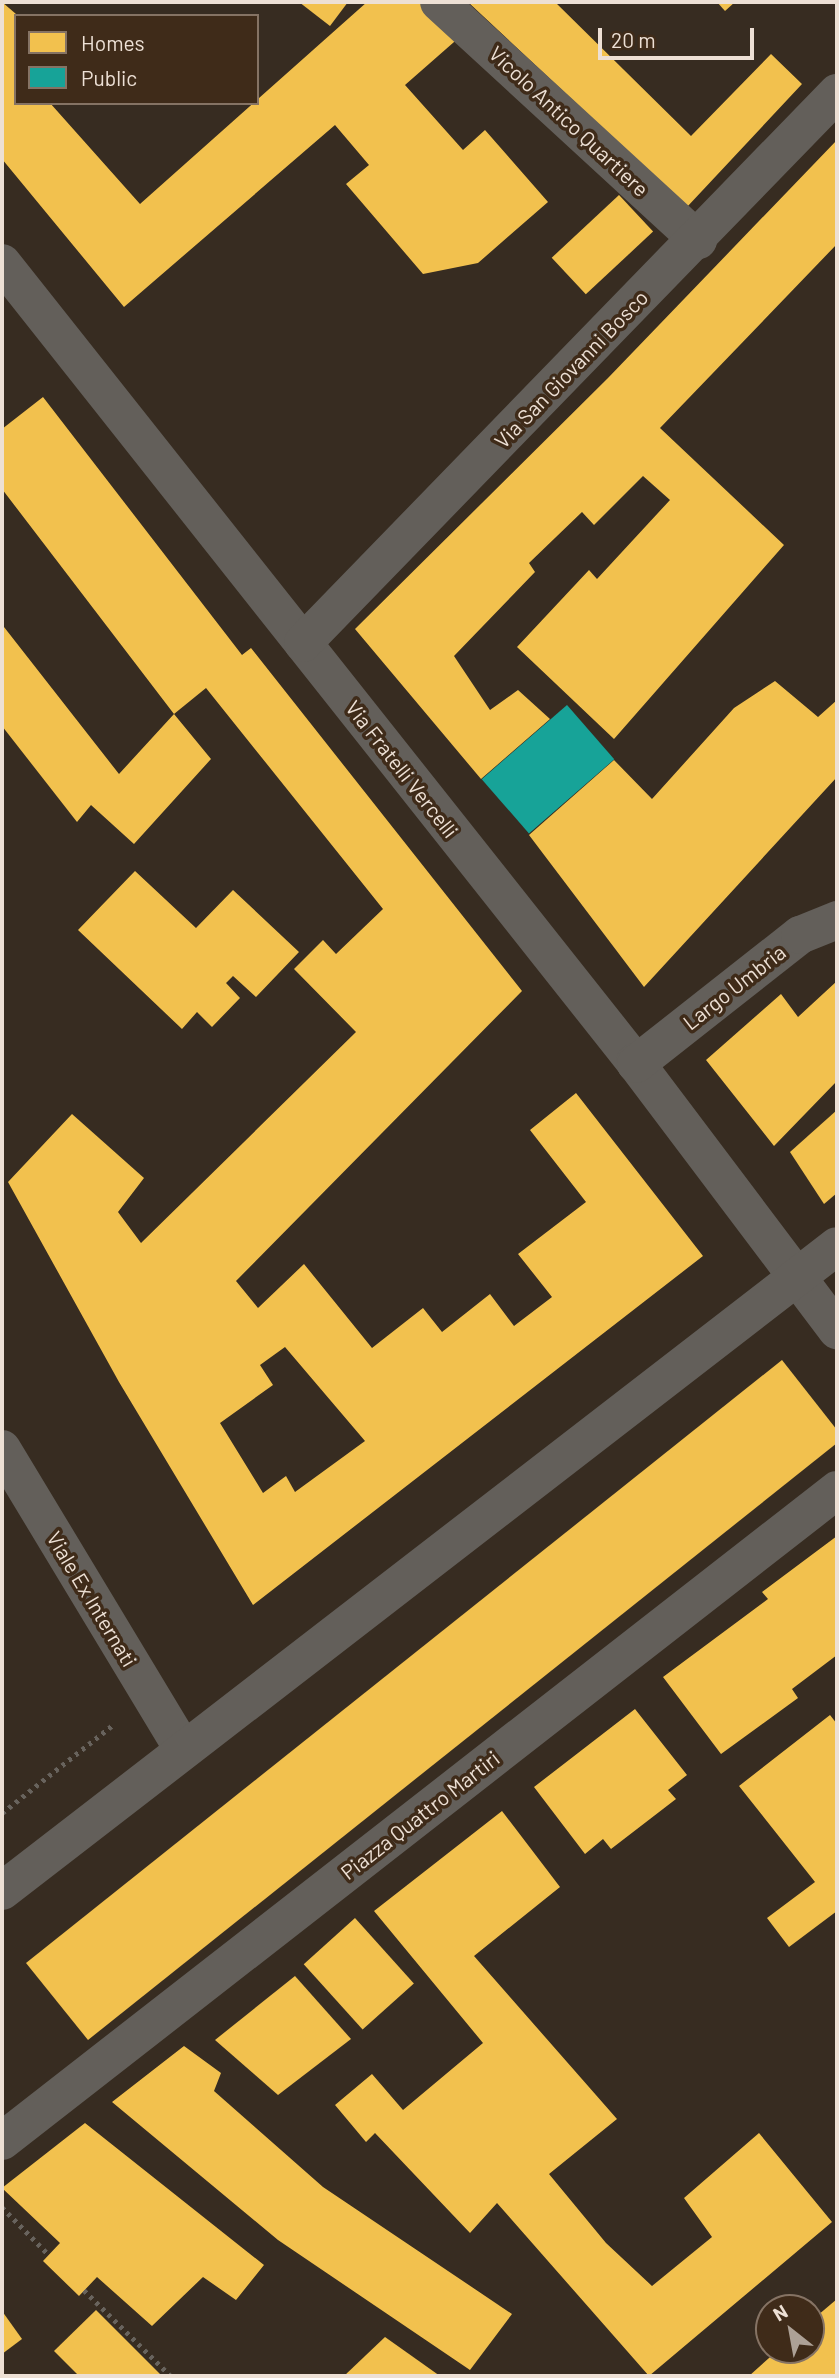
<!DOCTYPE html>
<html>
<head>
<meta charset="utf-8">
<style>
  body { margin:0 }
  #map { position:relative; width:839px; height:2378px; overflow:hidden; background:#372c21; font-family:Barlow,sans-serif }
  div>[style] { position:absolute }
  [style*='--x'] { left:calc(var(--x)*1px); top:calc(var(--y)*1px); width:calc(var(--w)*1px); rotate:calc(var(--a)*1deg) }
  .homes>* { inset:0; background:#f2c14e; transform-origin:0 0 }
  .public>* { inset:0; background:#17a398; transform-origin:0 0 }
  .path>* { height:4.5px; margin-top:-2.25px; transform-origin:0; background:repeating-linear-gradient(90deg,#68635d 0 3.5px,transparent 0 8.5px) }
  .minor>* { height:38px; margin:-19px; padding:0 19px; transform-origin:19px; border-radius:19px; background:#635f5a }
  span { translate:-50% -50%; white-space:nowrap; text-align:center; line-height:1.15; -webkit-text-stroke:7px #3f2b19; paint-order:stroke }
  .street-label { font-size:21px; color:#ede0d5 }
  .frame { position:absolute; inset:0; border:4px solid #ede0d5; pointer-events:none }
  .legend { position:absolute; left:14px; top:14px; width:245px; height:91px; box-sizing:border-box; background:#3f2b19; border:2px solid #857364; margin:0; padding:9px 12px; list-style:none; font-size:21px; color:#ede0d5 }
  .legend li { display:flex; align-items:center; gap:14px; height:35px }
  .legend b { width:35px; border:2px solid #857364 }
  .north { position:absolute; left:755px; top:2294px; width:70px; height:70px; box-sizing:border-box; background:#3f2b19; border:2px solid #857364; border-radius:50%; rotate:329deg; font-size:19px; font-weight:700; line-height:28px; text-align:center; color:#ede0d5 }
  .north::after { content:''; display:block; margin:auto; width:24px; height:32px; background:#ada196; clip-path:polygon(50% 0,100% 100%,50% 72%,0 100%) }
  .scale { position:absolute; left:598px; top:28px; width:156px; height:32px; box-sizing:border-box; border:4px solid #ede0d5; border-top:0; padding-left:9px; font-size:21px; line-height:24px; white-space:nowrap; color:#ede0d5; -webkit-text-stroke:5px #3f2b19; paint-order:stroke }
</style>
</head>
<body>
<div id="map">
  <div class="homes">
    <i style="clip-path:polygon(2px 2px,16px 14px,16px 103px,50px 103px,140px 204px,367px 2px,425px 2px,462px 35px,405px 85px,463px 150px,485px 130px,548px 202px,478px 263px,423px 274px,346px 184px,369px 165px,335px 125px,124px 307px,2px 159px)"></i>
    <i style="clip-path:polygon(299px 2px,348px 2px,330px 26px)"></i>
    <i style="clip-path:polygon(468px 2px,555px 2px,691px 136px,771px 54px,802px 84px,687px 207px)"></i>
    <i style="clip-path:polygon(717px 2px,735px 2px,725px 11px)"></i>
    <i style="clip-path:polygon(837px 140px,837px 244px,660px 428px,784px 545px,614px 739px,517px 647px,589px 570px,597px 579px,670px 500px,643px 476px,594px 525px,582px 512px,529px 563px,535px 572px,454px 656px,490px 710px,518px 690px,550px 719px,481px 779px,355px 629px,608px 378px)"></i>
    <i style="left:619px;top:195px;width:50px;height:92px;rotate:47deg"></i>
    <i style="clip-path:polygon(evenodd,43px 397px,242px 655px,251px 648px,522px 991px,236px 1281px,258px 1308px,304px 1264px,372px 1348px,423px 1308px,442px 1332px,490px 1294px,514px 1326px,552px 1297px,518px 1254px,586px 1202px,530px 1130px,576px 1093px,703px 1256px,253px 1605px,119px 1382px,8px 1182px,72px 1114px,144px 1178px,118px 1212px,141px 1243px,356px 1032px,294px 969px,323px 940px,336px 954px,383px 909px,206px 688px,174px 714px,211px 759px,134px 844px,91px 805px,77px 822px,2px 726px,4px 627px,119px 774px,174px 714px,2px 489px,2px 429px,43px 397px,285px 1347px,365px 1441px,295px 1492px,286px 1476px,263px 1493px,220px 1423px,273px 1385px,260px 1365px,285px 1347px)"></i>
    <i style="clip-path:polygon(775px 681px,818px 717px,837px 700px,837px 777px,644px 987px,529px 835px,614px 760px,652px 799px,734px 708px)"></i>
    <i style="clip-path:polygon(135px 871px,196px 928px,233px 890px,299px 952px,256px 997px,233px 976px,226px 983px,240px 998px,212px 1027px,197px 1012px,182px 1029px,78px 930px)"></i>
    <i style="clip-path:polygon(837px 981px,837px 1081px,774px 1146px,706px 1060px,781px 994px,798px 1017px)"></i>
    <i style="clip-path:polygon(837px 1110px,837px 1193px,824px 1204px,790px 1152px)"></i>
    <i style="clip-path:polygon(782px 1360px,837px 1430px,837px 1443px,88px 2040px,26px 1963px)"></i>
    <i style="clip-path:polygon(837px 1536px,837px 1655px,792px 1689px,798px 1698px,721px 1754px,663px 1677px,768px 1599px,762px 1592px)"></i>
    <i style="clip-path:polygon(635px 1709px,687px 1775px,668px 1790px,676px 1799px,611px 1849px,603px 1839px,585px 1854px,534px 1787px)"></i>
    <i style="clip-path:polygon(830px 1715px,837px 1724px,837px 1911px,789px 1947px,767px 1918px,815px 1882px,739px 1786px)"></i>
    <i style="clip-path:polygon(502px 1811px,560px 1887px,474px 1956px,617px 2119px,549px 2174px,606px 2243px,652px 2286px,712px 2237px,684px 2198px,759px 2133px,832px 2222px,649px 2376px,497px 2203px,470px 2233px,375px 2133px,366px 2142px,335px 2105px,372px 2074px,403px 2110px,483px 2043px,374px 1911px)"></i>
    <i style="left:355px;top:1918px;width:88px;height:69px;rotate:48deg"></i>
    <i style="clip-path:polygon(295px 1976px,351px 2039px,278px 2095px,215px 2040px)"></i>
    <i style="clip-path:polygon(184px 2046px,221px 2073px,214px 2091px,323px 2187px,512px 2314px,470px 2370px,278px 2240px,112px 2102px)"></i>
    <i style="clip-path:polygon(85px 2123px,264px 2265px,236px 2300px,203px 2277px,152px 2326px,97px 2277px,79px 2296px,43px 2261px,60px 2243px,2px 2188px)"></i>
    <i style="clip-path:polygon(837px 2299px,837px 2376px,749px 2376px,778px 2350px,811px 2350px,811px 2321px)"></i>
    <i style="clip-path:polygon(96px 2310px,162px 2376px,79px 2376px,54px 2351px)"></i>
    <i style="clip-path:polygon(2px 2311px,22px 2339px,2px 2354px)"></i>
    <i style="clip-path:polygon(385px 2337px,440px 2376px,344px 2376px)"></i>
  </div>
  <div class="public">
    <i style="left:567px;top:705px;width:72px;height:113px;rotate:49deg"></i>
  </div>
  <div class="path">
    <i style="--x:2;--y:1813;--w:143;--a:-38.5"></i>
    <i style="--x:2;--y:2207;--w:67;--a:45.6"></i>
    <i style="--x:84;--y:2290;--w:122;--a:44.7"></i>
  </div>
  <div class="minor">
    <i style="--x:439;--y:2;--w:352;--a:42.6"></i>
    <i style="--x:2;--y:263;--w:1019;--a:51.61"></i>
    <i style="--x:635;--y:1062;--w:336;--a:53"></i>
    <i style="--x:303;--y:643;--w:767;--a:-45.85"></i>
    <i style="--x:636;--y:1064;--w:209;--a:-38.2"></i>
    <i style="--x:800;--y:935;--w:40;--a:-22"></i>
    <i style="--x:2;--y:1449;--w:350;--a:58.9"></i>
    <i style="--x:2;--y:1891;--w:1055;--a:-37.68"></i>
    <i style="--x:2;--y:2141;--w:1059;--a:-37.94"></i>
  </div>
  <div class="street-label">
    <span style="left:569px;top:121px;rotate:43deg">Vicolo Antico Quartiere</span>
    <span style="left:571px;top:369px;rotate:-46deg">Via San Giovanni Bosco</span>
    <span style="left:402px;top:769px;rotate:52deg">Via Fratelli Vercelli</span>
    <span style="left:734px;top:987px;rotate:-38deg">Largo Umbria</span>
    <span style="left:92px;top:1599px;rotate:59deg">Viale Ex Internati</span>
    <span style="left:420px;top:1815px;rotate:-38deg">Piazza Quattro Martiri</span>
  </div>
  <div class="frame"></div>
  <ul class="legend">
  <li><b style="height:19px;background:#f2c14e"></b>Homes</li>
  <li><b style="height:19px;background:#17a398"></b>Public</li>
  </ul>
  <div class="north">N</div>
  <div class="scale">20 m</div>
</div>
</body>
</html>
